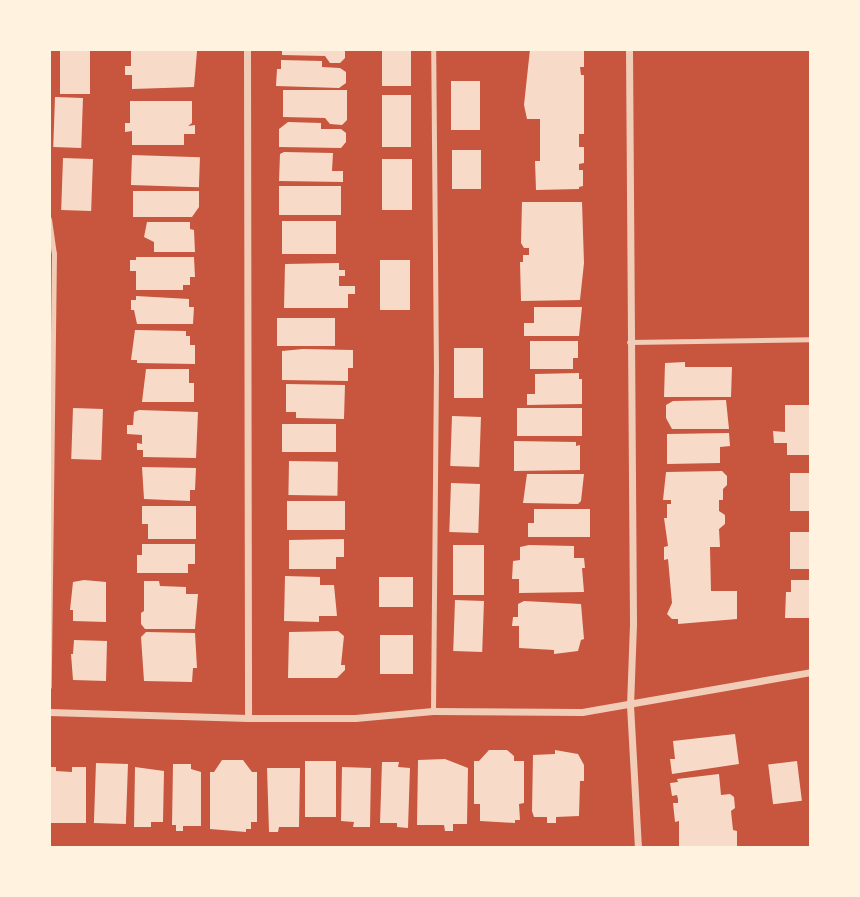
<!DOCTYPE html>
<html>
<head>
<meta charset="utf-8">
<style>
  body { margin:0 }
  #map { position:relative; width:860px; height:897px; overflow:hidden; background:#c8553d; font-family:"IBM Plex Sans",sans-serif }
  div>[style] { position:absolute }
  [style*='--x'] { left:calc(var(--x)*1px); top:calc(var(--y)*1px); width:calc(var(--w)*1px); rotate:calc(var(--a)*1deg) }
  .building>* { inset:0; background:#f7dbc8; transform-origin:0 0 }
  .service>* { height:5px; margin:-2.5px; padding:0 2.5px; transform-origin:2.5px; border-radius:2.5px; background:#f1ccb7 }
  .minor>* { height:7px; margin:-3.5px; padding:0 3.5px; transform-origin:3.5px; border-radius:3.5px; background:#f1ccb7 }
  span { translate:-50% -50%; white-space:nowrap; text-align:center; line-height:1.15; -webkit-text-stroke:6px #fff3e0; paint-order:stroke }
  .frame { position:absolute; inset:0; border:51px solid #fff3e0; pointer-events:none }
</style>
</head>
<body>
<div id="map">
  <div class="building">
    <i style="left:60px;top:49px;width:30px;height:45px"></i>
    <i style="clip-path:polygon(131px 49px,197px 51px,194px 87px,132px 89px,132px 75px,125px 75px,125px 66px,131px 66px)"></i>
    <i style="clip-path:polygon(282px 49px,345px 49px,345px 58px,340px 63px,330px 63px,325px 56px,282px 55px)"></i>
    <i style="left:382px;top:49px;width:29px;height:37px"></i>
    <i style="clip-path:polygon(530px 49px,584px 49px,584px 67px,580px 67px,581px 75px,584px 75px,584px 134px,579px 134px,579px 147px,584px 147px,584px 163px,579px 164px,579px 170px,583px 170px,583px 186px,579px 187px,579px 189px,536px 190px,535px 161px,540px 161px,540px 119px,527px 119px,524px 105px)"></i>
    <i style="clip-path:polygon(281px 60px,322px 61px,322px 67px,340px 68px,346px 72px,346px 83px,339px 88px,276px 86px,277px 69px,281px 69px)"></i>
    <i style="left:451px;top:81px;width:29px;height:49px"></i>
    <i style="clip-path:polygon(283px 90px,347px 90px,347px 120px,342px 125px,330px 124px,325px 118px,283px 117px)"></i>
    <i style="left:382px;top:95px;width:29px;height:52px"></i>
    <i style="left:55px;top:97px;width:28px;height:50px;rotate:2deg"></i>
    <i style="clip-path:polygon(130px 101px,192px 101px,192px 123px,188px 126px,195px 125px,195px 134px,184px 134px,184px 145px,132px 145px,132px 131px,125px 132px,125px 123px,130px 123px)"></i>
    <i style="clip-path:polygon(288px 122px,321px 123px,321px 129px,341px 129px,346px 133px,346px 142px,341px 148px,279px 147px,279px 129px)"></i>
    <i style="left:452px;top:150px;width:29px;height:39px"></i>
    <i style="clip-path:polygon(284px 152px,333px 153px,332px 171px,343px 171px,343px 182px,279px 181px,280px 154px)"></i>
    <i style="left:132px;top:155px;width:68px;height:30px;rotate:2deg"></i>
    <i style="left:63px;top:158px;width:30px;height:52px;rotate:2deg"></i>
    <i style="left:382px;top:159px;width:30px;height:51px"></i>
    <i style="left:279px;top:186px;width:62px;height:29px"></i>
    <i style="clip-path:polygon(133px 191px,199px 191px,199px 207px,192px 217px,133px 217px)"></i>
    <i style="clip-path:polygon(522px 202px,582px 202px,584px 263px,580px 300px,521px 301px,520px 262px,523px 262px,523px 255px,529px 255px,529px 248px,524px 248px,521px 243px)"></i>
    <i style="left:282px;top:221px;width:54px;height:33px"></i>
    <i style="clip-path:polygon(147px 222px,190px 222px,190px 229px,194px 230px,195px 252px,154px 252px,154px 242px,144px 237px)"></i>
    <i style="clip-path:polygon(136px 257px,194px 257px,195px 277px,190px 277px,190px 285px,183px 285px,183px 290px,136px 290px,136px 271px,130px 271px,130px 260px,136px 260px)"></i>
    <i style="left:380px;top:260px;width:30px;height:50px"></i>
    <i style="clip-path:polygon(339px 263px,339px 270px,345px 270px,345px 276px,339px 276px,339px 286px,355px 286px,355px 294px,348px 294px,348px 308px,284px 308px,285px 264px)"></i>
    <i style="clip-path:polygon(136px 296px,189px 299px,189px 307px,194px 307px,193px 324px,137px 324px,134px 310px,131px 310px,131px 300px,136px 300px)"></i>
    <i style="clip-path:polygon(534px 307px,582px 307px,579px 336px,524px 336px,524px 323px,534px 323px)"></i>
    <i style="left:277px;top:318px;width:58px;height:28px"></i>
    <i style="clip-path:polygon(135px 330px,186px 331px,186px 336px,190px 336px,190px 345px,195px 345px,195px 364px,137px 363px,137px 360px,131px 360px)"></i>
    <i style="clip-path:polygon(530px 341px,578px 341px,578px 358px,573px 358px,573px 369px,530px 369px)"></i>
    <i style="left:454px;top:348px;width:29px;height:50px"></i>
    <i style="clip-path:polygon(303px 349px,353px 350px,353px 368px,348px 368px,348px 381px,282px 380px,282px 351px)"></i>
    <i style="clip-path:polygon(685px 362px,685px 367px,732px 367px,731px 397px,664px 397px,665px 363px)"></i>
    <i style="clip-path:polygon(146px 369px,189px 369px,189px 383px,194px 383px,194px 402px,142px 402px)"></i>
    <i style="clip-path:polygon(579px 373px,579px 379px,582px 379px,582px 404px,527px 405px,527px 394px,535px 394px,535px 374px)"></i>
    <i style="clip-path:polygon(286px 384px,345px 385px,344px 419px,296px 418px,296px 412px,286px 412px)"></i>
    <i style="clip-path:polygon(726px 400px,729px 429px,672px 429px,666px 418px,666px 405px,673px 401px)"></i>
    <i style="clip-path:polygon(785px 405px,811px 405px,811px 455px,787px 455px,787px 443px,774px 443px,773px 431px,785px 432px)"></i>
    <i style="left:73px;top:408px;width:30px;height:51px;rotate:2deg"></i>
    <i style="left:517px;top:408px;width:65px;height:28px"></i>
    <i style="clip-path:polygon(139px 410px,198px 412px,196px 458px,143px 457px,143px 450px,137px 450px,137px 443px,142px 444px,142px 435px,127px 434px,127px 425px,133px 425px,134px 412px)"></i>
    <i style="left:452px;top:416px;width:29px;height:50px;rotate:2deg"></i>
    <i style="left:282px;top:424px;width:54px;height:28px"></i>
    <i style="clip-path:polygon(729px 433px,730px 446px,720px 447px,720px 463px,667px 464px,667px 434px)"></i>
    <i style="clip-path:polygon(514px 441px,576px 442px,576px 446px,580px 445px,580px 470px,514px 471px)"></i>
    <i style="left:289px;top:461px;width:49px;height:34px;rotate:1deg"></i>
    <i style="clip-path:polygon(142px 467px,196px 468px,195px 490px,190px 490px,190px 501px,144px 499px)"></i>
    <i style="clip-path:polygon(722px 471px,727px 476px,727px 485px,723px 489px,723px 500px,719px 500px,719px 511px,725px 515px,725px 524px,719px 529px,720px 547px,710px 547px,711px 591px,737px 591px,737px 619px,678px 624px,678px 619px,672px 619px,667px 614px,672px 603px,668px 559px,664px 560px,664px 547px,668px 546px,664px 518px,667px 518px,667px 504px,671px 504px,671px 500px,663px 500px,666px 472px)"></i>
    <i style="left:790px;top:473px;width:21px;height:38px"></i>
    <i style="clip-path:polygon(527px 474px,584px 474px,581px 501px,578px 504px,523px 503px)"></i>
    <i style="left:451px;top:483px;width:29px;height:49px;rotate:2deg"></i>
    <i style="left:287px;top:501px;width:58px;height:29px"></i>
    <i style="clip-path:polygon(142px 506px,196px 506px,196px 539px,148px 539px,148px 524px,142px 524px)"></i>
    <i style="clip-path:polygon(534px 509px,590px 509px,590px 537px,528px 537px,528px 523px,534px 523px)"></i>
    <i style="left:790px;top:532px;width:21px;height:37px"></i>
    <i style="clip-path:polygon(344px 539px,344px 557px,336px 557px,336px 569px,289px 569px,289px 540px)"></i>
    <i style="clip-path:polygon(142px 544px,195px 544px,195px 564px,188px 564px,188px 573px,137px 573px,137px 555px,142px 555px)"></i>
    <i style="left:453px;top:545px;width:31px;height:50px"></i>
    <i style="clip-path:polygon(529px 545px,574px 546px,574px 558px,584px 558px,585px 568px,582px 568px,584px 592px,519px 593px,519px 579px,512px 579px,513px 561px,520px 560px,520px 547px)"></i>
    <i style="clip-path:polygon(285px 576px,320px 577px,320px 585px,334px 585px,337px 616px,319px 616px,319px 622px,284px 621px)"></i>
    <i style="left:379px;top:577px;width:34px;height:30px"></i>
    <i style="clip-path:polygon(84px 580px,106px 582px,106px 622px,73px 621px,73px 610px,70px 610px,73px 582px)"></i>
    <i style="clip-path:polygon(791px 580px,811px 580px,811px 618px,785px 618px,786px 592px,791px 592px)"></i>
    <i style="clip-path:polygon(144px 581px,159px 581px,160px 586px,186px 587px,186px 594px,198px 594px,195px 629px,145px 629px,141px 624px,141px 613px,144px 611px)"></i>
    <i style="left:455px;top:600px;width:29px;height:51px;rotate:2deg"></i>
    <i style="clip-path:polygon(524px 601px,581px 604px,584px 639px,581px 640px,578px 651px,554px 654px,554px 650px,519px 648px,519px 626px,512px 626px,513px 617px,518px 617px,518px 604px)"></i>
    <i style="clip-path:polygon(338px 631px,344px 636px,341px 665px,345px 665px,345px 670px,337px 678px,288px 678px,289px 632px)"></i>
    <i style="clip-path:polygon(146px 632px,195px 633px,197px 668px,193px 668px,192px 682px,144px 681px,141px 637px)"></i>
    <i style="left:380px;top:635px;width:33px;height:39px"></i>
    <i style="clip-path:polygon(74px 640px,107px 641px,106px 681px,73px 680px,71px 654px,73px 654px)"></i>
    <i style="clip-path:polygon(735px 734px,739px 764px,672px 774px,670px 759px,675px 759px,673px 741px)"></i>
    <i style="clip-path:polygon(489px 750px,507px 750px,514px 756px,514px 761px,524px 761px,524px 803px,519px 804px,520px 820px,515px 820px,515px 823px,480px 821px,480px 804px,474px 804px,474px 761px,479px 761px)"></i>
    <i style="clip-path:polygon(555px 750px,578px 754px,584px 765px,584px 781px,580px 781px,579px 816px,556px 817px,556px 823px,547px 823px,547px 817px,534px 817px,532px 811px,533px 755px,555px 754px)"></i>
    <i style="clip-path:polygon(445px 759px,468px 768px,467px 824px,453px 824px,453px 831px,445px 831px,444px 825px,417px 825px,418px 760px)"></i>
    <i style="clip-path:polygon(222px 760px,243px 760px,252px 772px,257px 772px,257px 822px,251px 822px,251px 829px,246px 829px,246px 832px,210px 829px,210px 772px,214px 772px)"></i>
    <i style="left:305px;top:761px;width:31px;height:56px"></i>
    <i style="left:797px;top:761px;width:40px;height:29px;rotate:83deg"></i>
    <i style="clip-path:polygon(382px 762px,399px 762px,398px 767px,410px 768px,408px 828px,397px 827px,397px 823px,380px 823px)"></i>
    <i style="left:96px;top:763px;width:32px;height:60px;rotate:2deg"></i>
    <i style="clip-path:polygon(173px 764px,191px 764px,191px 769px,201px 772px,201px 826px,183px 826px,183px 831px,176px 831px,176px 825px,172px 825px)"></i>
    <i style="clip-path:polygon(49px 767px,56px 767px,56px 771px,72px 772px,72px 767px,86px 767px,86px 823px,49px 823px)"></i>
    <i style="clip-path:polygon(135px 767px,164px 771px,163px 822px,151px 822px,151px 827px,134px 827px)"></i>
    <i style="clip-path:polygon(342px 767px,371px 768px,370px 827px,353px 827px,354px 822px,341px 821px)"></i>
    <i style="clip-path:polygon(267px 768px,300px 768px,299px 827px,279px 827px,278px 832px,269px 832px)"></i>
    <i style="clip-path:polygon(719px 774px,721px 795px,730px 794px,734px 797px,735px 808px,731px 811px,733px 830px,737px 831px,737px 848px,679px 848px,679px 821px,675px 822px,673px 803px,678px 803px,678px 799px,677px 795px,672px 796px,670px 783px,678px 782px,677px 779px)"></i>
  </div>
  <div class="service">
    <i style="--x:49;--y:219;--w:34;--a:82"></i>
    <i style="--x:54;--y:253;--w:434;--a:90.7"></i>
    <i style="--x:629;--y:342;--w:182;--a:-0.9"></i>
    <i style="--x:433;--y:711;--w:340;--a:-89.5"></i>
    <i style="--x:436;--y:371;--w:322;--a:-90.5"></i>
  </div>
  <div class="minor">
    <i style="--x:247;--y:49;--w:669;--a:89.91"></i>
    <i style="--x:629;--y:49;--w:575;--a:89.6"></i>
    <i style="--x:633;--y:624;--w:81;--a:92.1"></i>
    <i style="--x:630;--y:705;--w:143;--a:86.8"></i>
    <i style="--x:49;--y:712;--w:199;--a:1.7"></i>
    <i style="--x:248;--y:718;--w:107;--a:0"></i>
    <i style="--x:355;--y:718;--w:78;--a:-5.1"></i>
    <i style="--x:433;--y:711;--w:149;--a:0.4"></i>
    <i style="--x:582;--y:712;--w:232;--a:-9.9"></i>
  </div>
  <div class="frame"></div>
</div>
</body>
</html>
